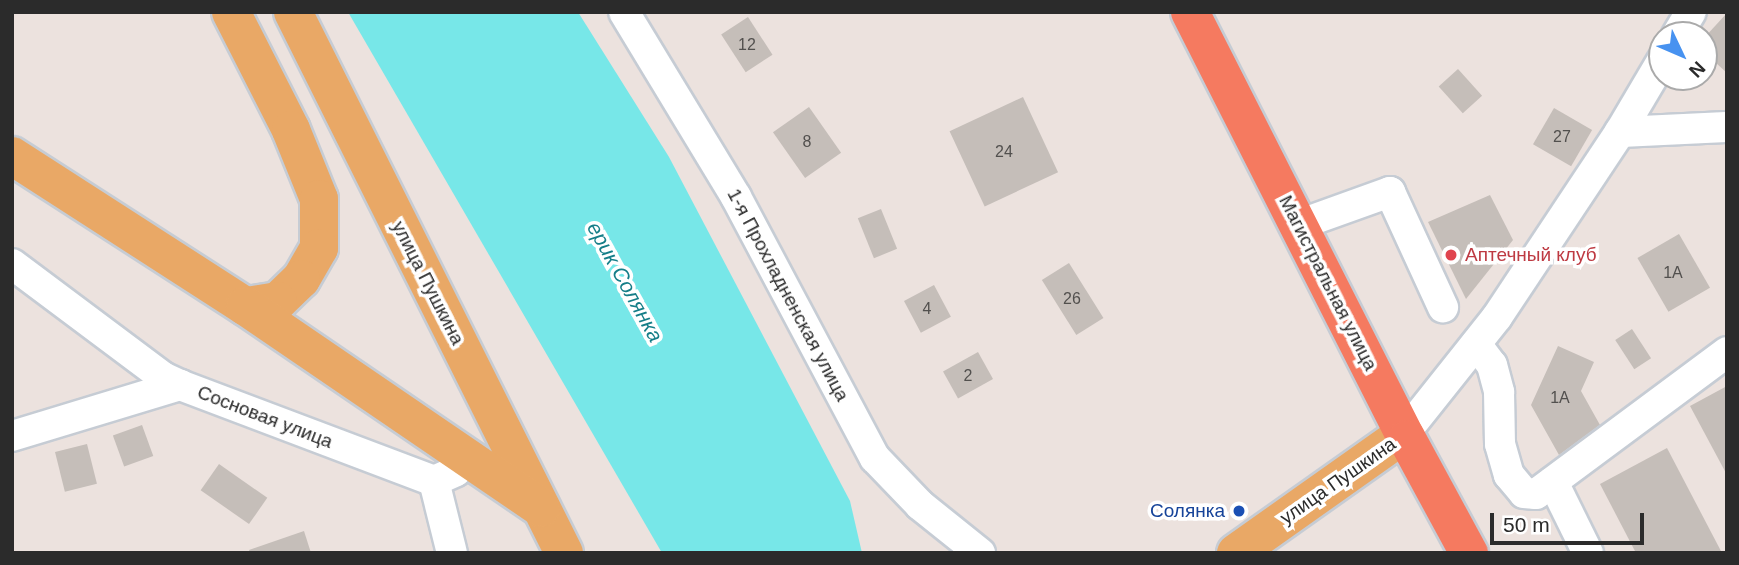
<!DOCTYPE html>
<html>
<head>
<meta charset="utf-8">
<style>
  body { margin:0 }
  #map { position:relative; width:1739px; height:565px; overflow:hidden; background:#ece2de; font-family:Arial,sans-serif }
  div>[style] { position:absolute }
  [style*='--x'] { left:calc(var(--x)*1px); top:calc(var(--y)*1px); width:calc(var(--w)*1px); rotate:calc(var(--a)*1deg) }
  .water>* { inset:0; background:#77e7e8 }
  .building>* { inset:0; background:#c5beb9; transform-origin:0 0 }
  .roads { filter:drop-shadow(2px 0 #c6ccd4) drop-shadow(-2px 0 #c6ccd4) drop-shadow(0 2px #c6ccd4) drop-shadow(0 -2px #c6ccd4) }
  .minor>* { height:30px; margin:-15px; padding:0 15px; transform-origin:15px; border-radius:15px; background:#fff }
  .major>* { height:38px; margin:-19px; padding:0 19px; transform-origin:19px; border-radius:19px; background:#e9a866 }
  .highway>* { height:38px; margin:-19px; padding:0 19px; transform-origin:19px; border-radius:19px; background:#f57a60 }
  .dots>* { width:19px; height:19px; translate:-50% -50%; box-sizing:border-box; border:4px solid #fff; border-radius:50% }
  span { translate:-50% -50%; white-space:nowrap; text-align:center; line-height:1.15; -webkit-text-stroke:7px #fff; paint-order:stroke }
  .number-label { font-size:16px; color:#52504e }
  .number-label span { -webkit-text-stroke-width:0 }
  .health-label { font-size:19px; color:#be3a42 }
  .left { translate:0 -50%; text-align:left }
  .street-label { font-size:19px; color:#2b2b2b }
  .transit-label { font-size:19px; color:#164399 }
  .right { translate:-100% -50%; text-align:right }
  .water-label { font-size:21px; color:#157e88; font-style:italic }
  .frame { position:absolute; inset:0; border:14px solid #2b2b2b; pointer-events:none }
  .north { position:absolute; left:1648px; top:21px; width:70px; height:70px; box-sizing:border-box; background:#fff; border:2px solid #aaa; border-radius:50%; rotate:134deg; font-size:19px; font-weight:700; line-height:28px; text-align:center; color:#2b2b2b }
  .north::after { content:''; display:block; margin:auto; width:24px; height:32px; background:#4792f0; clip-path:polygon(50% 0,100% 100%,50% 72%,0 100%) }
  .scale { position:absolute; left:1490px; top:513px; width:154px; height:32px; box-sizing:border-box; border:4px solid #2b2b2b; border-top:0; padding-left:9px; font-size:21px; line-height:24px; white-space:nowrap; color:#2b2b2b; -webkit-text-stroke:5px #fff; paint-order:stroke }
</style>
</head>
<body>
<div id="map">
  <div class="water">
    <i style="clip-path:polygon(348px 12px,578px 12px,669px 157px,850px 501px,862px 553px,662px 553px)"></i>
  </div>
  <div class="building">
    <i style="clip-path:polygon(1727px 13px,1727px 73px,1704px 52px,1704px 38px)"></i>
    <i style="left:748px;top:17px;width:45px;height:32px;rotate:57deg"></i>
    <i style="left:1458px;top:69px;width:36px;height:26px;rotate:48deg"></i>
    <i style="left:1023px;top:97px;width:83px;height:81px;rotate:65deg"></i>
    <i style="left:809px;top:107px;width:56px;height:44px;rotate:55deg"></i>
    <i style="left:1554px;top:108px;width:44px;height:42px;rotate:30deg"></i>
    <i style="clip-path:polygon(1490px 195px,1513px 240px,1466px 299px,1428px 222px)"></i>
    <i style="left:881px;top:209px;width:43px;height:25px;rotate:68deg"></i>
    <i style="left:1679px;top:234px;width:62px;height:48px;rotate:60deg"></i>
    <i style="left:1069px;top:263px;width:65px;height:32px;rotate:58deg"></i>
    <i style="left:934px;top:285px;width:36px;height:34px;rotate:62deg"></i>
    <i style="left:1632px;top:329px;width:35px;height:20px;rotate:57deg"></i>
    <i style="clip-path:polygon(1558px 346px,1594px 362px,1581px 391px,1600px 425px,1559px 455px,1531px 405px)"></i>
    <i style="left:978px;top:352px;width:31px;height:40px;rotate:61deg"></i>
    <i style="clip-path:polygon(1727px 386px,1727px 475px,1690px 406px)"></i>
    <i style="left:142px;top:425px;width:33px;height:31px;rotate:70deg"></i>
    <i style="left:87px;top:444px;width:41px;height:33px;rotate:76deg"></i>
    <i style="clip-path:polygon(1667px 448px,1722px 553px,1636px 553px,1600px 484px)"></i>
    <i style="left:219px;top:464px;width:59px;height:32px;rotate:35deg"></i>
    <i style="clip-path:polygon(304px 531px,311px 553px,250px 553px,249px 550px)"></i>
  </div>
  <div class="roads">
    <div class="minor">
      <i style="--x:624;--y:12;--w:216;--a:58.8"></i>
      <i style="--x:736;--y:197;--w:296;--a:62"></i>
      <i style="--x:875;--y:458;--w:65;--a:46.2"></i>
      <i style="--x:920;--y:505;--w:77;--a:38.7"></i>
      <i style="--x:1677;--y:35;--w:27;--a:-59"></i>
      <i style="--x:1620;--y:132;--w:107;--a:-2.7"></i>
      <i style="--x:1298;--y:225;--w:98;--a:-19.7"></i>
      <i style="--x:1390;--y:192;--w:127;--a:65.3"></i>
      <i style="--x:12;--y:264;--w:189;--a:36.8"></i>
      <i style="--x:163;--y:377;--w:19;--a:25"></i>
      <i style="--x:1476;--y:344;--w:26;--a:53"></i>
      <i style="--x:1492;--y:365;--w:28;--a:75"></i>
      <i style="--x:1499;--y:392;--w:52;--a:88.9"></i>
      <i style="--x:1500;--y:444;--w:32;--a:74"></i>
      <i style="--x:1509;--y:475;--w:23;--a:50"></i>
      <i style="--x:1524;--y:493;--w:12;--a:5"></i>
      <i style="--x:1536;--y:494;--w:238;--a:-36.6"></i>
      <i style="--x:1404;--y:434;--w:149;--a:-51.5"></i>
      <i style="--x:1497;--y:317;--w:222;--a:-56.4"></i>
      <i style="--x:1620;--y:132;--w:82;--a:-59.4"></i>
      <i style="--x:12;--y:436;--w:176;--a:-16.9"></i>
      <i style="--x:180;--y:385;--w:272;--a:20.7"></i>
      <i style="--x:434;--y:481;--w:24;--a:-24"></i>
      <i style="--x:456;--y:471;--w:18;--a:-49"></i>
      <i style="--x:434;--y:481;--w:74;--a:76"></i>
      <i style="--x:1553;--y:482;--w:79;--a:63.8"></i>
    </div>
    <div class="major">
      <i style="--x:231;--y:12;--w:132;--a:63"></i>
      <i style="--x:291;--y:130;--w:74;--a:67.9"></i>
      <i style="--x:319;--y:199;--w:49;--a:90"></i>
      <i style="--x:319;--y:248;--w:36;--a:120"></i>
      <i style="--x:301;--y:279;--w:32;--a:136"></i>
      <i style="--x:278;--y:301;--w:33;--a:171"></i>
      <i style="--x:293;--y:12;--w:605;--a:63.39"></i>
      <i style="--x:12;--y:156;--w:277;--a:32.8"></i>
      <i style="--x:245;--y:306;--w:358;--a:34.3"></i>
      <i style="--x:1236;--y:553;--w:206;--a:-35.3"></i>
    </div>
    <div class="highway">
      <i style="--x:1190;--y:12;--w:479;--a:63.1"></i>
      <i style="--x:1407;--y:439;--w:130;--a:61.5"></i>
    </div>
  </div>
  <div class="dots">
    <i style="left:1451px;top:255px;background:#e0444e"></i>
    <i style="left:1239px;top:511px;background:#1a4fb4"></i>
  </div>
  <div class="number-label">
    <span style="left:747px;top:45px">12</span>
    <span style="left:1562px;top:137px">27</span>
    <span style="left:807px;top:142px">8</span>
    <span style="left:1004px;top:152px">24</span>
    <span style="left:1673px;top:273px">1А</span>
    <span style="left:1072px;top:299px">26</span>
    <span style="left:927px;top:309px">4</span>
    <span style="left:968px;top:376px">2</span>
    <span style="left:1560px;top:398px">1А</span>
  </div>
  <div class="health-label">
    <span class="left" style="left:1465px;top:255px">Аптечный клуб</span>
  </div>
  <div class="street-label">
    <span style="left:428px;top:283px;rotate:63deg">улица Пушкина</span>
    <span style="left:1328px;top:283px;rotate:63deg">Магистральная улица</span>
    <span style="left:788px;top:295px;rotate:62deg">1-я Прохладненская улица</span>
    <span style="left:265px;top:417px;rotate:21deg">Сосновая улица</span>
    <span style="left:1338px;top:481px;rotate:-35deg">улица Пушкина</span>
  </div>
  <div class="transit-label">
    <span class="right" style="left:1225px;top:511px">Солянка</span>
  </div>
  <div class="water-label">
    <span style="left:625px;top:282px;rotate:61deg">ерик Солянка</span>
  </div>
  <div class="frame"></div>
  <div class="north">N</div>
  <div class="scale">50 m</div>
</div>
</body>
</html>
